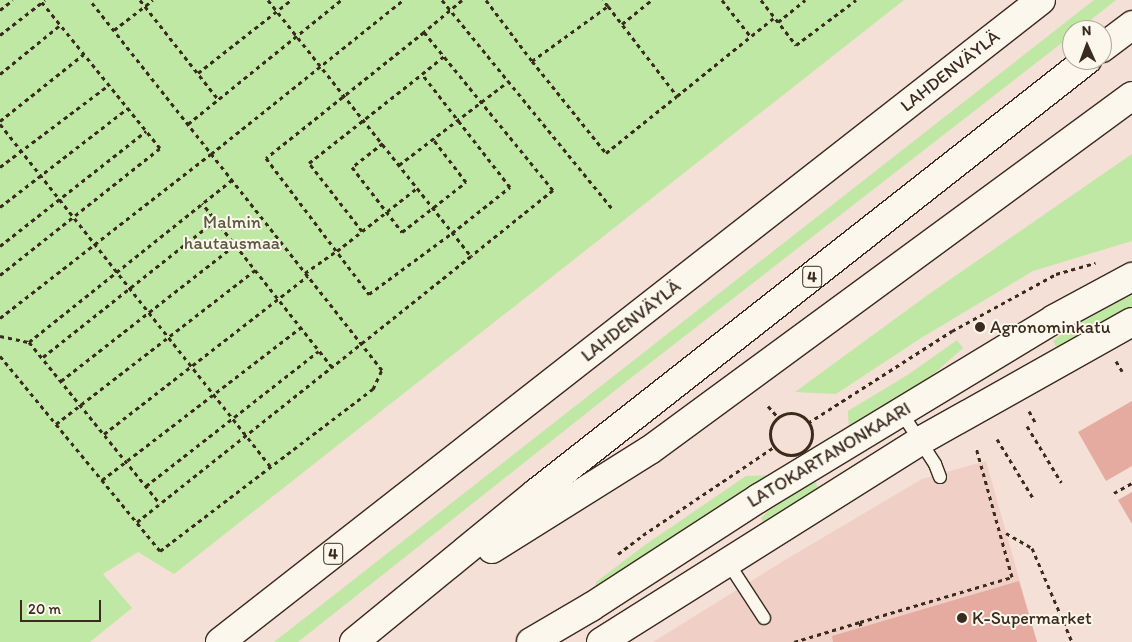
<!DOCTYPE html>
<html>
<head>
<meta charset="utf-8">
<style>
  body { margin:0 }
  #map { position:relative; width:1132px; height:642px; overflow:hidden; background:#f4e0d6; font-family:Itim,sans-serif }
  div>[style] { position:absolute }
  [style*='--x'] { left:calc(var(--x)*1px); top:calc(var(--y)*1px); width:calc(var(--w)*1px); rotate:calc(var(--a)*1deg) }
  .built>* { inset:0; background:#f0d0c6 }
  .green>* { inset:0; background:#bfe8a4 }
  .building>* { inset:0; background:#e5aba1 }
  .path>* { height:3px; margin-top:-1.5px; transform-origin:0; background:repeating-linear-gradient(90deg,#3b2a1e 0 4px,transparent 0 8px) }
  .path>.ring { margin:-1.5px; padding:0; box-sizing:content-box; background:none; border:3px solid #3b2a1e; border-radius:50% }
  .roads { filter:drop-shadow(1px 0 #3b2a1e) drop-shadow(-1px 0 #3b2a1e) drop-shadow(0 1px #3b2a1e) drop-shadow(0 -1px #3b2a1e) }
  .service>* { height:12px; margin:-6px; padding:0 6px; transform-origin:6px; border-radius:6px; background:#fbf7ec }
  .tertiary>* { height:28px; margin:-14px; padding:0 14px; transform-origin:14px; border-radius:14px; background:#fbf7ec }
  .motorway>* { height:28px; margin:-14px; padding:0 14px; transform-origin:14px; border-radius:14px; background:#fbf7ec }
  .dots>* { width:14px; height:14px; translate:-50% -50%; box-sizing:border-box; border:2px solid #fbf7ec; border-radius:50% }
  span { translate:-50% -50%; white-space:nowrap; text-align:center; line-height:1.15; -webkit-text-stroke:4px #fbf7ec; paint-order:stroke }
  .shield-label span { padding:1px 4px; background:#fbf7ec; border:1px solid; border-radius:4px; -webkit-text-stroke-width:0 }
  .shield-label { font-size:16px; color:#3b2a1e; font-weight:700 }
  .street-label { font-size:18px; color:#3b2a1e }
  .park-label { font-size:18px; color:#5c5a40 }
  .poi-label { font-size:18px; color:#3b2a1e }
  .left { translate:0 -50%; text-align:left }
  .north { position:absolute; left:1062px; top:20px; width:50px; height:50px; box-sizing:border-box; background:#fbf7ec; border:1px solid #aea59a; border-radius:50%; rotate:358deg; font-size:14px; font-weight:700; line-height:20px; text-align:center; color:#3b2a1e }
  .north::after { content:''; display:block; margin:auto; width:18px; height:22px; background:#3b2a1e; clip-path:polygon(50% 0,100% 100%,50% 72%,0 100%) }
  .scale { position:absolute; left:20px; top:600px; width:81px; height:22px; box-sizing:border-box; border:2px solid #3b2a1e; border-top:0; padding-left:6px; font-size:15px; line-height:18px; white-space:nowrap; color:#3b2a1e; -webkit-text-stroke:4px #fbf7ec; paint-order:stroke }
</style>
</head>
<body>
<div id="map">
  <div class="built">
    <i style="clip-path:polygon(986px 461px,1037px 642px,653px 642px,785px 560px,922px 479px)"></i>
  </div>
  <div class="green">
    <i style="clip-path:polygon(0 0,904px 0,174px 574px,138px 552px,103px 574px,132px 608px,90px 642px,0 642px)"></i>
    <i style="clip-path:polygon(1094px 0,1116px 0,1078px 30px,1072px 30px,1072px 35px,632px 377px,298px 642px,274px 642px)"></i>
    <i style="clip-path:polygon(1132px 154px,1132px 241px,1033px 271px,921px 338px,836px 394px,795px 392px,929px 294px)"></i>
    <i style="clip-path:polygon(1132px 288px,1132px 311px,1058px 350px,1053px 341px,1090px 311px)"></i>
    <i style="clip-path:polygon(957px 340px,963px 348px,921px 385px,849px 431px,848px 411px,909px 374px)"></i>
    <i style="clip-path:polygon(779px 475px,595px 588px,596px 582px,645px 545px,746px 476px)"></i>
    <i style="clip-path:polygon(811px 475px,821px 492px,766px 527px,761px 518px,786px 493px)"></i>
  </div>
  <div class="building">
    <i style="clip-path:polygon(1132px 401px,1132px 466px,1106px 481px,1078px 432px)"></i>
    <i style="clip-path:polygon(1132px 492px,1132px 524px,1118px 500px)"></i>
    <i style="clip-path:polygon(1019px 581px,1037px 642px,833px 642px,832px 636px)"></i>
  </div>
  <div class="path">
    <i style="--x:140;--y:0;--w:126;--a:51.8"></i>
    <i style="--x:268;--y:0;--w:327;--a:51.6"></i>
    <i style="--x:471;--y:256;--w:178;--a:141.4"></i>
    <i style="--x:442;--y:0;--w:272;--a:50.8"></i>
    <i style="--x:462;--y:0;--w:50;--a:139.9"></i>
    <i style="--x:424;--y:32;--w:204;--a:50.8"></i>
    <i style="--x:553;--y:190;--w:105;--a:141.2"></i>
    <i style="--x:486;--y:0;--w:76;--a:53"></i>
    <i style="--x:532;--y:61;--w:94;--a:-35.9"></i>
    <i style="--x:608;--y:6;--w:8;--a:-130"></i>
    <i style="--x:722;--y:0;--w:47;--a:51.9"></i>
    <i style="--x:761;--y:0;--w:57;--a:52.1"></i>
    <i style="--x:796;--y:45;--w:75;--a:-36.9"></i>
    <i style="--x:608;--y:6;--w:113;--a:52.5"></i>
    <i style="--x:677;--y:96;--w:126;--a:-38.9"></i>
    <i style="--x:0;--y:10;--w:16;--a:-38"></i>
    <i style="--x:778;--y:22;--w:35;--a:-39"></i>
    <i style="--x:622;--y:24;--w:38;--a:-39"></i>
    <i style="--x:114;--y:30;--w:49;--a:-37.6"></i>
    <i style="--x:424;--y:32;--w:202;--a:141.4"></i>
    <i style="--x:266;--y:158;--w:171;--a:52.9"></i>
    <i style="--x:369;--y:294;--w:103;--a:-36.3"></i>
    <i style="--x:452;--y:233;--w:74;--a:-38.4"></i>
    <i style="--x:510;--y:187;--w:143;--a:-127.9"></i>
    <i style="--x:422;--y:74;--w:28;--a:-39"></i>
    <i style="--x:0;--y:35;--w:57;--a:-37.9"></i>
    <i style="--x:532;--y:61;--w:118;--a:51.2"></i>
    <i style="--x:606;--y:153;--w:91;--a:-38.8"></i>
    <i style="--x:198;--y:73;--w:118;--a:-38.1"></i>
    <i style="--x:0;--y:74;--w:77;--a:-39.2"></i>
    <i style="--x:0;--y:121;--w:107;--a:-38.6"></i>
    <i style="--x:0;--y:124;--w:437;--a:51.7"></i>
    <i style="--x:188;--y:124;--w:197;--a:-39"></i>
    <i style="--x:383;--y:143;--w:39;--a:142"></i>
    <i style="--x:352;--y:167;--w:82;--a:52.4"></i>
    <i style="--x:402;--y:232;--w:81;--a:-38"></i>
    <i style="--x:466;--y:182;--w:54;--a:-127.5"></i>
    <i style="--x:399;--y:165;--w:138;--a:-37.4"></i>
    <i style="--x:0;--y:167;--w:136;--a:-37"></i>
    <i style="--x:0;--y:207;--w:162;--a:-37.7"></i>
    <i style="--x:362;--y:231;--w:86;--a:-127.9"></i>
    <i style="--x:309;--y:163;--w:144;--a:-38.2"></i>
    <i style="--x:0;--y:246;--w:186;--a:-38.2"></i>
    <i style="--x:305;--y:273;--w:39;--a:-35"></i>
    <i style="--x:337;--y:251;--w:102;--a:-38.2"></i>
    <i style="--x:0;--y:275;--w:204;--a:-38.4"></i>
    <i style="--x:160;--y:148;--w:191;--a:-129"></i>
    <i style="--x:0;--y:318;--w:267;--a:-37.9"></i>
    <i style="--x:211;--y:154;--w:246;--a:-38.7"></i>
    <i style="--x:0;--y:336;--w:30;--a:12"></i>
    <i style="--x:29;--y:342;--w:260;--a:-38.6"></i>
    <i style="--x:29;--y:342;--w:208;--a:51"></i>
    <i style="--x:0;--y:356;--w:252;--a:50.6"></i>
    <i style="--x:160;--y:551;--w:268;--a:-37.3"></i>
    <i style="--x:373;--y:389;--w:21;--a:-65"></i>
    <i style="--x:382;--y:370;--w:471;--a:-128.3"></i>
    <i style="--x:43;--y:357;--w:221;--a:-38.4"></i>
    <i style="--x:1116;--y:361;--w:12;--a:59"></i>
    <i style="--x:61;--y:381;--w:221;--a:-38"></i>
    <i style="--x:768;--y:406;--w:15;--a:48"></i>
    <i style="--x:1029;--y:411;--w:13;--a:61"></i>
    <i class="ring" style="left:770px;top:413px;width:39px;height:39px"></i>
    <i style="--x:808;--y:423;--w:171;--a:-32.6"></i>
    <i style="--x:952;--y:331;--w:119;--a:-28.7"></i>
    <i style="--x:1056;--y:274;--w:41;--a:-15.8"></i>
    <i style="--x:56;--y:424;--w:252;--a:-37.7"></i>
    <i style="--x:1027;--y:426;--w:66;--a:58.7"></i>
    <i style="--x:104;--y:434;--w:258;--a:-37.8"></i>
    <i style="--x:997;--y:439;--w:69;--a:58.6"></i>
    <i style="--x:102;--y:480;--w:250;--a:-37.5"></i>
    <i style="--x:146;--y:486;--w:219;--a:-38"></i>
    <i style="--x:1114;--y:493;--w:21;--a:-29"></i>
    <i style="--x:137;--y:522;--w:249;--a:-38.5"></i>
    <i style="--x:332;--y:367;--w:209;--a:-128.4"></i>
    <i style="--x:1006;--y:533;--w:30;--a:30"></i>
    <i style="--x:1032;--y:548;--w:102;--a:66.9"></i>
    <i style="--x:618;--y:554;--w:31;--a:-37"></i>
    <i style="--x:643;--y:535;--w:158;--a:-33.9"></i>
    <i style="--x:860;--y:622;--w:159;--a:-16.5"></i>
    <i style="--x:1012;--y:577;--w:135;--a:-105.5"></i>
    <i style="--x:794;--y:642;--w:69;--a:-16.9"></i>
    <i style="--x:860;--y:622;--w:5;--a:79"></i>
  </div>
  <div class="roads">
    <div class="service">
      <i style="--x:901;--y:412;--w:62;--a:56.8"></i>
      <i style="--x:935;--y:464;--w:14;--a:69"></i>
      <i style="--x:727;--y:561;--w:68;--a:57"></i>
    </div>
    <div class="tertiary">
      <i style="--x:531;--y:642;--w:69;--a:-30.3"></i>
      <i style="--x:591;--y:607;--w:200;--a:-33"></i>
      <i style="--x:759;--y:498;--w:345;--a:-31.2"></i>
      <i style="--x:1054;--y:319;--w:89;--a:-28.3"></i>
      <i style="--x:601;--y:642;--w:377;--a:-32.2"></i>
      <i style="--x:920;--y:441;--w:243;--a:-29.3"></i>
    </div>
    <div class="motorway">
      <i style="--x:1102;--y:48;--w:38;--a:-37"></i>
      <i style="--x:492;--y:549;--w:186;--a:-32.1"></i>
      <i style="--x:650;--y:450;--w:598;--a:-36.3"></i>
      <i style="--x:220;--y:642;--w:1042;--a:-38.02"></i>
      <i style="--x:354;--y:642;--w:235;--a:-39.3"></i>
      <i style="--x:536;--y:493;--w:701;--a:-38.16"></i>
    </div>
  </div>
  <div class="dots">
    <i style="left:980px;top:327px;background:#3b2a1e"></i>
    <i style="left:962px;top:618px;background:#3b2a1e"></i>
  </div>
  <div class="shield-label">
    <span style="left:812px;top:277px">4</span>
    <span style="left:333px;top:554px">4</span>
  </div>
  <div class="street-label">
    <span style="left:950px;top:71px;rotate:-38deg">LAHDENVÄYLÄ</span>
    <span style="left:631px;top:321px;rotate:-38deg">LAHDENVÄYLÄ</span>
    <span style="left:829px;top:455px;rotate:-31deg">LATOKARTANONKAARI</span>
  </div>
  <div class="park-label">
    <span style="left:232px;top:233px">Malmin<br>hautausmaa</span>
  </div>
  <div class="poi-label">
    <span class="left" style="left:990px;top:327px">Agronominkatu</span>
    <span class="left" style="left:972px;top:618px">K-Supermarket</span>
  </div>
  <div class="north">N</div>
  <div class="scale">20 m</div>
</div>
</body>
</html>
